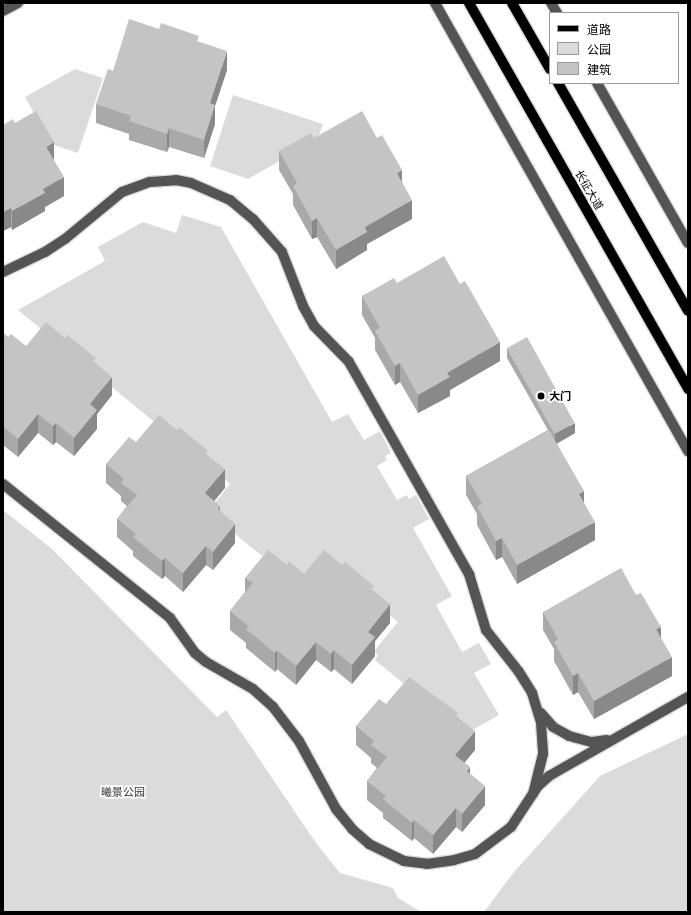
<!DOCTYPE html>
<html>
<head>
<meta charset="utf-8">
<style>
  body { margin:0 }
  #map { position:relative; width:691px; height:915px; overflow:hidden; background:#fff; font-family:Inter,"Noto Sans SC",sans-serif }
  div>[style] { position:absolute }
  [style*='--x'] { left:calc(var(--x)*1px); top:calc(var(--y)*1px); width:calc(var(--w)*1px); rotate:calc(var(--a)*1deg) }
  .green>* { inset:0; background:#dbdbdb }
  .roads { filter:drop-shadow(1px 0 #dbdbdb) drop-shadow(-1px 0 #dbdbdb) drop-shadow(0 1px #dbdbdb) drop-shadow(0 -1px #dbdbdb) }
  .minor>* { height:10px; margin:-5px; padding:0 5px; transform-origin:5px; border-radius:5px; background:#545454 }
  .major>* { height:10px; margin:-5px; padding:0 5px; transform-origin:5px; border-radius:5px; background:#000 }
  .wall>* { inset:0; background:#a9a9a9 }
  .shaded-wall>* { inset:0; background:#898989 }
  .building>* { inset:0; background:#c4c4c4; transform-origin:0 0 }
  .dots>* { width:11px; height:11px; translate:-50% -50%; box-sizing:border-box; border:2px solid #fff; border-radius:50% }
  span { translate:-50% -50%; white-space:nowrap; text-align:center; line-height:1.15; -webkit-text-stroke:3.5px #fff; paint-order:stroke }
  .street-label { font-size:11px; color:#000 }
  .poi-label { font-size:11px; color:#000; font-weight:700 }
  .left { translate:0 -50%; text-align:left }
  .park-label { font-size:11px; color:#323232 }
  .frame { position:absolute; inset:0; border:4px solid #000; pointer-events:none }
  .legend { position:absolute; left:549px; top:12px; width:130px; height:72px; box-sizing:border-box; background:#fff; border:1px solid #999; margin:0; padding:5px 7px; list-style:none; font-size:12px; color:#000 }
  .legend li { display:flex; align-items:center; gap:8px; height:20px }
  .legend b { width:20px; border:1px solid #999 }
</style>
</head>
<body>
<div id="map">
  <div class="green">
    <i style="clip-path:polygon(75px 69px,103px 78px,78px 153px,51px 144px,25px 97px)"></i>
    <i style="clip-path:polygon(233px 95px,323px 124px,317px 140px,248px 179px,210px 166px)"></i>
    <i style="clip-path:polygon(182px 215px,221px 227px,332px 422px,348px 414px,364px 440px,380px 431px,391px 453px,385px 456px,387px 460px,377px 466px,397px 500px,407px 495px,409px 499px,416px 495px,429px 519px,413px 528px,452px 596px,436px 605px,462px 652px,479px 643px,491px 664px,474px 673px,499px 715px,465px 734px,375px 660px,378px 655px,374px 651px,398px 622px,325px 563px,303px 589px,208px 512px,230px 484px,18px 310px,105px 261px,98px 247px,143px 222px,176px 233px)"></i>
    <i style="clip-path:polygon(3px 510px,52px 549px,217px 717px,226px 710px,316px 843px,340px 873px,393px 888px,398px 898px,421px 912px,3px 912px)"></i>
    <i style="clip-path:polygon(688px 734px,688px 912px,484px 912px,514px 872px,600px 776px)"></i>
  </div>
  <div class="roads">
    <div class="minor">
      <i style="--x:435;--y:3;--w:515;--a:60.55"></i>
      <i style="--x:551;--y:3;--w:12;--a:59"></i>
      <i style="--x:3;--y:11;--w:17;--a:-28"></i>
      <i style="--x:597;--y:83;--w:184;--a:60.4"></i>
      <i style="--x:3;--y:272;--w:47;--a:-25.5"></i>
      <i style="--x:45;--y:252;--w:24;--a:-33"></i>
      <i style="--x:65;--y:239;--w:74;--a:-39.5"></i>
      <i style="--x:122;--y:192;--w:30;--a:-20"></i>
      <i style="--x:150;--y:182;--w:26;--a:-4"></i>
      <i style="--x:176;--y:180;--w:15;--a:11"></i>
      <i style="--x:191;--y:183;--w:43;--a:23.6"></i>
      <i style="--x:230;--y:200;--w:30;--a:40"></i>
      <i style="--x:253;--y:219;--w:44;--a:48.7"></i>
      <i style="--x:282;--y:252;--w:58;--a:68.7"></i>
      <i style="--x:303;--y:306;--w:23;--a:61"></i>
      <i style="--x:314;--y:326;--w:50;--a:45.8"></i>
      <i style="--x:349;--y:362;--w:244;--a:60.5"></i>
      <i style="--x:469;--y:574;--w:59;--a:73.1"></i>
      <i style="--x:486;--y:630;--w:53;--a:51.8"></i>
      <i style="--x:519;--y:672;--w:25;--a:58"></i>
      <i style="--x:532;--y:693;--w:31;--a:73"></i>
      <i style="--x:541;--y:723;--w:31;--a:86"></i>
      <i style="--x:543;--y:754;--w:41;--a:104"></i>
      <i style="--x:3;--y:484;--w:214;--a:38.7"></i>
      <i style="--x:170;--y:618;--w:43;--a:54.5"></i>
      <i style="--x:195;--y:653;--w:14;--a:39"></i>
      <i style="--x:206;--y:662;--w:54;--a:29.9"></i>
      <i style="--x:253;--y:689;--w:27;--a:42"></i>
      <i style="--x:273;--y:707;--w:43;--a:52.6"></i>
      <i style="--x:299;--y:741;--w:77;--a:61.4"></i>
      <i style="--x:336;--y:809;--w:26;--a:51"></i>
      <i style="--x:352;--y:829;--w:23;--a:41"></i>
      <i style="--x:369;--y:844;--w:39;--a:26"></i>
      <i style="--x:404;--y:861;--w:23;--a:7"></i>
      <i style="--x:427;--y:864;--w:27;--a:-8"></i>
      <i style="--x:454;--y:860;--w:22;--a:-16"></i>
      <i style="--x:475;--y:854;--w:45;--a:-36.9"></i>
      <i style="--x:511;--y:827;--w:49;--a:-56.6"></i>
      <i style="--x:538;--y:786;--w:15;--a:-42"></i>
      <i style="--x:549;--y:776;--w:160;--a:-29.6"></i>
      <i style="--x:541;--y:713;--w:18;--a:49"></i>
      <i style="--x:553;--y:727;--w:18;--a:29"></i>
      <i style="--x:569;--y:736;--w:24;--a:15"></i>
      <i style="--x:592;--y:742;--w:15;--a:-8"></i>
    </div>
    <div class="major">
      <i style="--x:469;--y:3;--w:444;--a:60.4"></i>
      <i style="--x:512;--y:3;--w:76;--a:60.1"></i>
      <i style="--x:558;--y:83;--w:262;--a:60.3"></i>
    </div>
  </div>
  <div class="wall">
    <i style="clip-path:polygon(199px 42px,227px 70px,215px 106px,215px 124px,204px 158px,169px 147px,167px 152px,129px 140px,129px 134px,96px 123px,96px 104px)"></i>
    <i style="clip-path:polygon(15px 123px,54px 160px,64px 196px,45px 207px,45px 211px,12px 230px,11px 227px,3px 231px)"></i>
    <i style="clip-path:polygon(314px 138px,402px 181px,412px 219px,367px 244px,367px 250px,336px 269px,317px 237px,312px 239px,293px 205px,293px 194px,279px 170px,279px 151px)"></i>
    <i style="clip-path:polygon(397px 283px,500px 361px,450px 390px,450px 396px,418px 413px,400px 382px,395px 385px,375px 350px,375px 338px,362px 315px,362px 296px)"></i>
    <i style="clip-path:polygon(3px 333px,8px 337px,26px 346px,96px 363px,112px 395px,97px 414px,97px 429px,74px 456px,56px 442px,53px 445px,38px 433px,18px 457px,3px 445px)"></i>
    <i style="clip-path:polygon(507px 348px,575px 433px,557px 444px,584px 503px,595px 540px,517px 584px,502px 557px,496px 560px,477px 525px,477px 514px,466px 495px,466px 476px,548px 430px,507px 358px)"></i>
    <i style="clip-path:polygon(136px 442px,208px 456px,225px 488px,214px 501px,220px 511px,235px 543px,213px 570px,206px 565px,183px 592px,165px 576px,162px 579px,133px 556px,133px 551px,117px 537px,117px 519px,127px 506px,121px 501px,121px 496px,106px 483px,106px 464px)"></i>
    <i style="clip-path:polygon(287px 565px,304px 574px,374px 591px,390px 623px,375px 641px,375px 656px,352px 684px,334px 669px,331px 672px,316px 660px,296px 685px,277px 669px,275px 672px,246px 648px,246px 643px,230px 630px,230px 611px,245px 592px,245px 578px)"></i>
    <i style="clip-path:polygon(543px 612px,661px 638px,672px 676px,594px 719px,578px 692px,573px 695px,554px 661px,554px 649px,543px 630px)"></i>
    <i style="clip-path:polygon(386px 704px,458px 717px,475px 750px,464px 763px,485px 805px,462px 832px,456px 827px,433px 854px,414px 838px,412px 841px,383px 818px,383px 813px,367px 800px,367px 781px,377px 768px,371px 763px,371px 758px,356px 745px,356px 726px)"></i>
  </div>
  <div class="shaded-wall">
    <i style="clip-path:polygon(227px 51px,227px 70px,215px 106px,215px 124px,204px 158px,204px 140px,210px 103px)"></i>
    <i style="clip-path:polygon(169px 128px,169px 147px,167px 152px,167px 134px)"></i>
    <i style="clip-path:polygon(54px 142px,54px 161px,46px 147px)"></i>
    <i style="clip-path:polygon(402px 170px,402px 188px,397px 173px)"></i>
    <i style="clip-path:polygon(64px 177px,64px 196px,45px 207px,45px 211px,12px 230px,12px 211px,43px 189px)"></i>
    <i style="clip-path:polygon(412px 200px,412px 219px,367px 244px,367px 250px,336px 269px,336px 250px,365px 227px)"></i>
    <i style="clip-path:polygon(11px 208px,11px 227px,3px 231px,3px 212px)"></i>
    <i style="clip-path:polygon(317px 218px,317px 237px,312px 239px,312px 221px)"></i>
    <i style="clip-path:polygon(500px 342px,500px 361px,450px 390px,450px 396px,418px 413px,418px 395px,447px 373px)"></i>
    <i style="clip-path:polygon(400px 363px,400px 382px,395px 385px,395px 366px)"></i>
    <i style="clip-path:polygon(112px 377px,112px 395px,97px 414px,97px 429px,74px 456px,74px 438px,90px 404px)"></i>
    <i style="clip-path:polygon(38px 414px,38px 433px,18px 457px,18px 439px)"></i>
    <i style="clip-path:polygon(56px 423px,56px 442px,53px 445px,53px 426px)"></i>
    <i style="clip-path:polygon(575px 423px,575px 433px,555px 444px,555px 434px)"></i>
    <i style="clip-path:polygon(225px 469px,225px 488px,205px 512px,205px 493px)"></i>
    <i style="clip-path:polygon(584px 491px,584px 510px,579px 494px)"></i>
    <i style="clip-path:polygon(220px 506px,220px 524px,218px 509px)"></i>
    <i style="clip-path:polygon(595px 522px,595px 540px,517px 584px,517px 565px)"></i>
    <i style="clip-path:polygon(235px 524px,235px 543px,213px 570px,213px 552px)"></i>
    <i style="clip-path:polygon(502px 538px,502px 557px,496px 560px,496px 541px)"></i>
    <i style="clip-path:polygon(206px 546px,206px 565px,183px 592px,183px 573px)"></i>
    <i style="clip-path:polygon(165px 558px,165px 576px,162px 579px,162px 561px)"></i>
    <i style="clip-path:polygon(390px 604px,390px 623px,375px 641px,375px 656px,352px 684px,352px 665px,368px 632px)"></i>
    <i style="clip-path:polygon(661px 627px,661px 646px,656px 629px)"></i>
    <i style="clip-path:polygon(316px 642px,316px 660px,296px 685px,296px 666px)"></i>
    <i style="clip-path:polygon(277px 650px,277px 669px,275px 672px,275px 653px)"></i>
    <i style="clip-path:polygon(334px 650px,334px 669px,331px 672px,331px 654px)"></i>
    <i style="clip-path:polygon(672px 657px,672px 676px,594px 719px,594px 701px)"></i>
    <i style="clip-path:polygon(578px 673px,578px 692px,573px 695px,573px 676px)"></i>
    <i style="clip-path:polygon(475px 731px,475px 750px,455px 774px,455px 755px)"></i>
    <i style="clip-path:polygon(470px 767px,470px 786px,467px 771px)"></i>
    <i style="clip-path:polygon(485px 786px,485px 805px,462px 832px,462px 814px)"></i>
    <i style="clip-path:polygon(456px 808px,456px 827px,433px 854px,433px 835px)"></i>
    <i style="clip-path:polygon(414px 820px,414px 838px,412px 841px,412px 823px)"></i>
  </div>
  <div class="building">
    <i style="clip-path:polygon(129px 19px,159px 29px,161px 23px,199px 36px,197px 41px,227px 51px,210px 103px,215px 105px,204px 140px,169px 128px,167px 134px,129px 121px,131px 116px,96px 104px,108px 69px,113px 71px)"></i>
    <i style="clip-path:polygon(36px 111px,54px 142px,46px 147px,64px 177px,43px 189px,45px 193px,12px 211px,11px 208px,3px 212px,3px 125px,13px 119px,15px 123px)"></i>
    <i style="clip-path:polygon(362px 111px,377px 138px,382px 135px,402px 170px,397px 173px,412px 200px,365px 227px,367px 232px,336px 250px,317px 218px,312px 221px,293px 186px,297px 183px,279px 151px,311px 133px,314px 138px)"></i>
    <i style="clip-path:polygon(444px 256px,460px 284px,465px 281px,500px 342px,447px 373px,450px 377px,418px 395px,400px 363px,395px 366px,375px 331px,380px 328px,362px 296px,394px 278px,397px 283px)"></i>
    <i style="clip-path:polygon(46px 322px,65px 338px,67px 335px,96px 358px,93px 361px,112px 377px,90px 404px,97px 410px,74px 438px,56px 423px,53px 426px,38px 414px,18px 439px,3px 426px,3px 333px,8px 337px,11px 334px,26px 346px)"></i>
    <i style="left:527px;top:337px;width:98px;height:23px;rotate:61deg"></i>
    <i style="clip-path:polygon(159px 415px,177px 430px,179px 427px,208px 451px,206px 454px,225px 469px,205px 493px,220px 506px,218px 509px,235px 524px,213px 552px,206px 546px,183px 573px,165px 558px,162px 561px,133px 537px,136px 534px,117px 519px,137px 495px,121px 483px,124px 479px,106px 464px,129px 437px,136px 442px)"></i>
    <i style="clip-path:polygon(549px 430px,584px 491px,579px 494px,595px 522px,517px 565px,502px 538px,496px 541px,477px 506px,482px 504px,466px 476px)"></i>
    <i style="clip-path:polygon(268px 550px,287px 565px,289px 561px,304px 574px,324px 550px,342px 565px,345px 562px,374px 586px,371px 589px,390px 604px,368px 632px,375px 637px,352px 665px,334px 650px,331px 654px,316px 642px,296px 666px,277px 650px,275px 653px,246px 629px,248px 626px,230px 611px,253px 583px,245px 578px)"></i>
    <i style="clip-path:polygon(621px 568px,636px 595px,641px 593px,661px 627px,656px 629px,672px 657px,594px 701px,578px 673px,573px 676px,554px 642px,558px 639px,543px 612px)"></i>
    <i style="clip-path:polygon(409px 677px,458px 713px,456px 716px,475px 731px,455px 755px,470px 767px,467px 771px,485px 786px,462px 814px,456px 808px,433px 835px,414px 820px,412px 823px,383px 799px,386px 796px,367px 781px,387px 757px,371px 745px,374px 741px,356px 726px,379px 699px,386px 704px)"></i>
  </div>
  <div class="dots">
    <i style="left:541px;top:396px;background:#000"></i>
  </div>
  <div class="street-label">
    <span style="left:589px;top:190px;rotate:60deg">长征大道</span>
  </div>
  <div class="poi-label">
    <span class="left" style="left:549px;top:396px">大门</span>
  </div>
  <div class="park-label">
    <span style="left:123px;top:792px">曦景公园</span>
  </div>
  <div class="frame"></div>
  <ul class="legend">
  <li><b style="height:5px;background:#000"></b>道路</li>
  <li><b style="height:11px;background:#dbdbdb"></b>公园</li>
  <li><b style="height:11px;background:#c4c4c4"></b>建筑</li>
  </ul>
</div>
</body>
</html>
